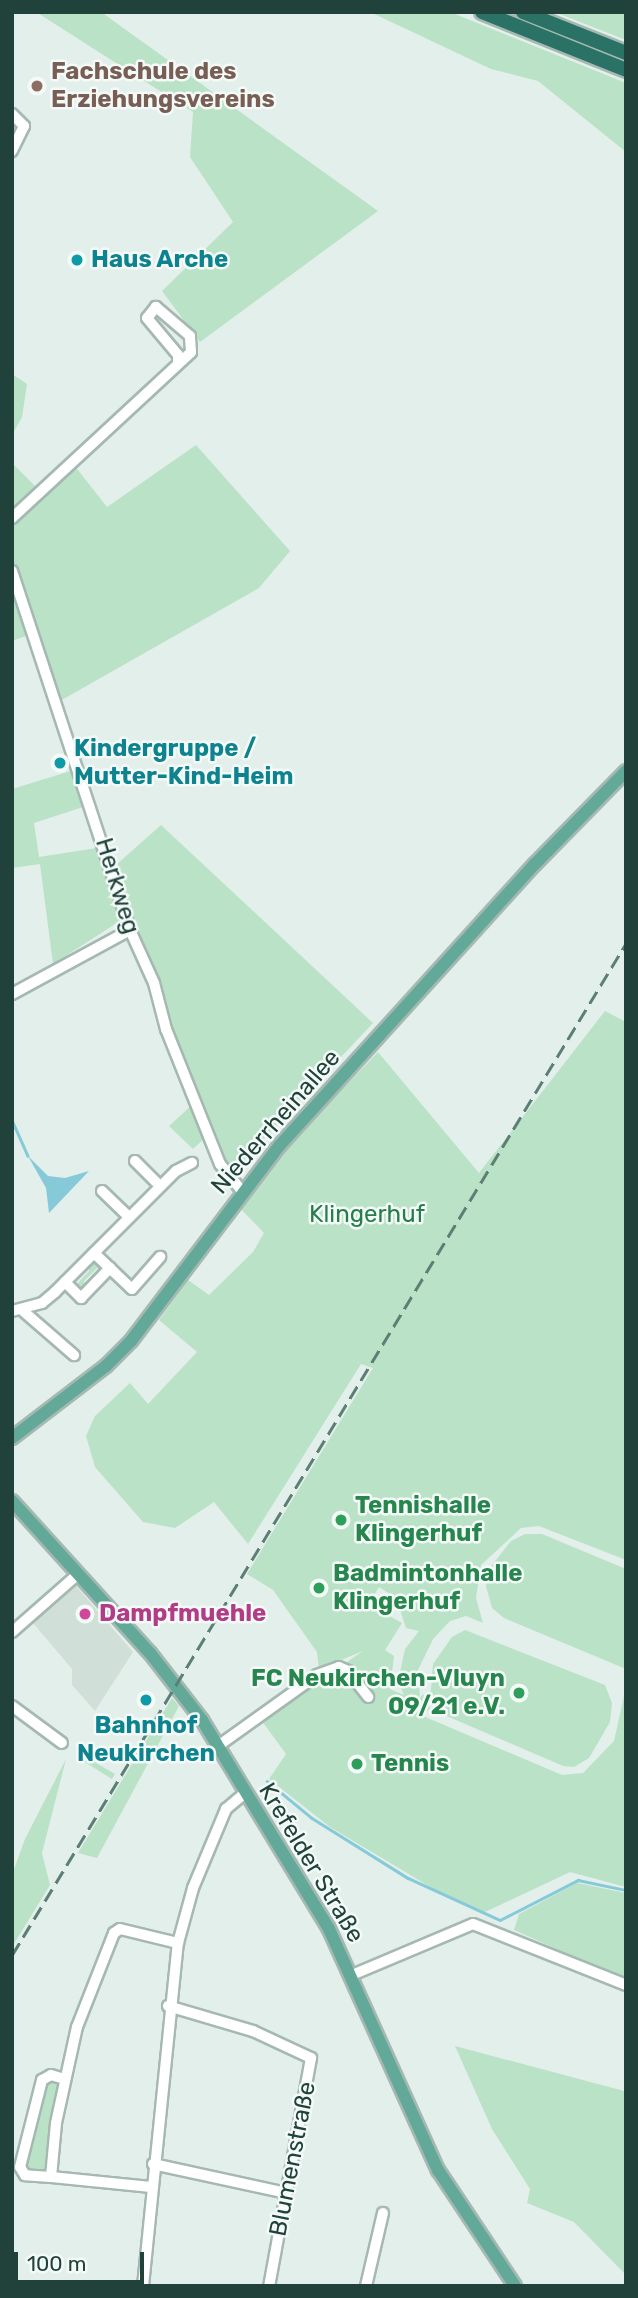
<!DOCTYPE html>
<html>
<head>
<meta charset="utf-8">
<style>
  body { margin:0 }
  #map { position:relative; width:638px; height:2298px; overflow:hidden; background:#e3efea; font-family:Rubik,sans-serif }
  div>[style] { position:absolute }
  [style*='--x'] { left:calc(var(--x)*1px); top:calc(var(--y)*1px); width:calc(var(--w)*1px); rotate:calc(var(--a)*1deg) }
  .built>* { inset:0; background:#d1dfd9 }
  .green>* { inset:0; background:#bae2c6 }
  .water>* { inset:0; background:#86cad9 }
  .stream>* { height:2.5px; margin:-1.25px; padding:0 1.25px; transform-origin:1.25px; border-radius:1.25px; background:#86cad9 }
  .roads { filter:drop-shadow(2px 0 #a5b8b2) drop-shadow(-2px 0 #a5b8b2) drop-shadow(0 2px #a5b8b2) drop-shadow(0 -2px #a5b8b2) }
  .minor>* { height:10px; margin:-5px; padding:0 5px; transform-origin:5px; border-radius:5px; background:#fff }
  .major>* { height:12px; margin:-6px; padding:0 6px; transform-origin:6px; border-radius:6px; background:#63a999 }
  .highway>* { height:14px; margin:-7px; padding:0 7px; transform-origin:7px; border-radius:7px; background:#297265 }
  .rail>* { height:2.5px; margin-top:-1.25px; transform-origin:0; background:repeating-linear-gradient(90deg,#5b7e75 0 14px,transparent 0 21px) }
  .dots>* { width:19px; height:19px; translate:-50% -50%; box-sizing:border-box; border:4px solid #f4faf8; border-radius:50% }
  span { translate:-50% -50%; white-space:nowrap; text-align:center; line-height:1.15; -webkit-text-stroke:5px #f4faf8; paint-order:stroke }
  .education-label { font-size:24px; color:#785e54; font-weight:700 }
  .left { translate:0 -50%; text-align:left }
  .culture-label { font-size:24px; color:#0d838f; font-weight:700 }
  .street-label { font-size:24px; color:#20423a }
  .park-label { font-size:24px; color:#267e4a }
  .leisure-label { font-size:24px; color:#27864d; font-weight:700 }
  .right { translate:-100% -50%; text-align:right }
  .hotel-label { font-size:24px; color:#b23c85; font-weight:700 }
  .frame { position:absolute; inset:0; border:14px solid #20423a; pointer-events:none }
  .scale { position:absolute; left:14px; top:2252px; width:130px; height:32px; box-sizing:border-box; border:4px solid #20423a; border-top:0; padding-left:9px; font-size:21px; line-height:24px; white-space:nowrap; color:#20423a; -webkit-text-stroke:5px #f4faf8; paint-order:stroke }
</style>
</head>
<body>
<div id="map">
  <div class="built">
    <i style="clip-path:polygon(76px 1586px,133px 1652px,95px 1711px,72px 1685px,72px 1669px,33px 1623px)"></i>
  </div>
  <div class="green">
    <i style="clip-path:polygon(36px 12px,101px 12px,378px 211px,200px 342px,162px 291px,233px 222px,190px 157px,193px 112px)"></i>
    <i style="clip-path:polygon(370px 12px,450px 12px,626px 83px,626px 152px,538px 81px,491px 69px)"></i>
    <i style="clip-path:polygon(555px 12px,626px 12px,626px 40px,580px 22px)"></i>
    <i style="clip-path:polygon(12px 374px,27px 384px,22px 417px,12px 435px)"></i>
    <i style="clip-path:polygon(196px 445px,290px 551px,259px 588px,60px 701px,12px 558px,12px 523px,74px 465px,107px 507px)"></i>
    <i style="clip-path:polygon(12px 463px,40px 491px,12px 515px)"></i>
    <i style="clip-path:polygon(12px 577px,31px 634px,12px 641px)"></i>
    <i style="clip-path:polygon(74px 770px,86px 806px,34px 823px,39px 857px,103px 847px,123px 919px,53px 964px,40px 864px,12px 868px,12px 789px)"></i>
    <i style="clip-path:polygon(161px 825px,373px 1023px,228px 1177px,169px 1028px,116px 865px)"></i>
    <i style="clip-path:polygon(evenodd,605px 1011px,626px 1022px,626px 1560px,539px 1526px,521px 1528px,481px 1565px,476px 1598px,483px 1623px,466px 1616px,450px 1621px,433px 1639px,418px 1670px,420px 1698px,423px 1694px,430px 1708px,423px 1716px,562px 1775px,583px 1773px,614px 1741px,626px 1687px,626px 1887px,570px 1872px,485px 1912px,437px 1891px,330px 1827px,269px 1779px,286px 1754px,262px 1721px,363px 1651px,319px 1669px,317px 1652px,273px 1590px,247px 1574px,373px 1368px,361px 1364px,248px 1544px,214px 1502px,175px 1528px,143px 1522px,95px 1467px,86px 1436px,95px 1416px,130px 1383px,148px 1404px,197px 1352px,159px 1320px,188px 1280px,209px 1295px,253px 1252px,264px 1233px,240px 1208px,287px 1147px,378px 1052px,479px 1173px,605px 1011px,379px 1587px,390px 1594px,387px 1600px,399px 1607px,406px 1628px,419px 1631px,405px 1649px,398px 1682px,404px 1695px,390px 1689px,394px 1656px,385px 1650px,402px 1623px,368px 1604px,379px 1587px)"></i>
    <i style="clip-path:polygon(192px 1105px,207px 1136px,193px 1149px,169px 1126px)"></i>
    <i style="clip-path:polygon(94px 1259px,102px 1272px,97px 1268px,84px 1281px,86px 1289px,78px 1290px,71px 1280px,73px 1277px,77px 1284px,89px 1271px,88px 1261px)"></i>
    <i style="clip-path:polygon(525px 1534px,542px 1534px,626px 1569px,626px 1669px,504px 1618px,492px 1608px,486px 1586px,489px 1569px,511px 1541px)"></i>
    <i style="clip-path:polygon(465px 1630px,605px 1685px,612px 1703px,610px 1722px,589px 1758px,574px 1767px,563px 1766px,442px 1714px,430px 1701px,433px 1664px,452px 1637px)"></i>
    <i style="clip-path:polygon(172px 1698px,179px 1706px,97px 1858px,78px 1853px)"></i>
    <i style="clip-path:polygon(86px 1757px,115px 1774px,112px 1779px,83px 1761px)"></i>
    <i style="clip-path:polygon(66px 1759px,42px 1853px,50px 1885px,12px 1947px,12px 1875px,25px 1839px)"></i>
    <i style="clip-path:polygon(577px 1883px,626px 1893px,626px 1980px,514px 1930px,519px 1914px)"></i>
    <i style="clip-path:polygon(455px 2046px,624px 2091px,626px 2087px,626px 2275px,574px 2222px,527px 2203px,530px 2189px,492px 2129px)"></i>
    <i style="clip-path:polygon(51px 2079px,59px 2085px,48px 2169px,44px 2173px,24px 2170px,26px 2144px,45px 2082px)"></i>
  </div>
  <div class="water">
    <i style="clip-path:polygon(28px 1156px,48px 1176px,65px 1178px,89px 1171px,49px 1213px,46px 1188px)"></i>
  </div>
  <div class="stream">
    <i style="--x:12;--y:1120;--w:39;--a:66"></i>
    <i style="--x:267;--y:1781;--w:58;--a:39.4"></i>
    <i style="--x:312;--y:1818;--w:113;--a:32"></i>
    <i style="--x:408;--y:1878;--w:101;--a:24.5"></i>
    <i style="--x:500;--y:1920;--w:88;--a:-27.1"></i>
    <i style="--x:578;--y:1880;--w:49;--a:11.8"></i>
  </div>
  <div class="roads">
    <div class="minor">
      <i style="--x:12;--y:114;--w:17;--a:45"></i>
      <i style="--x:24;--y:126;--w:28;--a:116"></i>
      <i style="--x:12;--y:518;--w:244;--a:-42.8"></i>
      <i style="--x:191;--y:352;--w:16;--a:-94"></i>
      <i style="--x:190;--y:336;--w:45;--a:-139.5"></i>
      <i style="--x:156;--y:307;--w:14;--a:129"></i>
      <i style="--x:147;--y:318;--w:48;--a:50"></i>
      <i style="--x:178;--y:355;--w:8;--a:90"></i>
      <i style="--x:12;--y:571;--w:378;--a:71.8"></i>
      <i style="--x:130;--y:930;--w:58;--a:65.6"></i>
      <i style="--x:154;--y:983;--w:48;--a:75.4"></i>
      <i style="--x:166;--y:1029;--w:145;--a:68.2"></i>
      <i style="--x:220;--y:1164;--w:33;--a:51"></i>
      <i style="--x:12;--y:994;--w:134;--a:-28.5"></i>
      <i style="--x:135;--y:1161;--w:35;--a:45"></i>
      <i style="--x:102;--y:1191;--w:37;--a:44"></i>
      <i style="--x:94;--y:1253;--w:52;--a:43.5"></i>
      <i style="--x:132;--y:1289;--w:43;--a:-48.8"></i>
      <i style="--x:65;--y:1282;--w:23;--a:45"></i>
      <i style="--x:81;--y:1298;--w:42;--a:-46"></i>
      <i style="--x:22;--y:1310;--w:69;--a:40.9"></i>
      <i style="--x:12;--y:1311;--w:31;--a:-15"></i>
      <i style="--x:42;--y:1303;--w:17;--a:-40"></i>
      <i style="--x:55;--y:1292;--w:171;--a:-45"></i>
      <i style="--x:176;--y:1171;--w:18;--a:-27"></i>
      <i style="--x:12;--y:1632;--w:88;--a:-41.3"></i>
      <i style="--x:12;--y:1706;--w:62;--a:36.5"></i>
      <i style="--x:218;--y:1746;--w:122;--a:-35.6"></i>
      <i style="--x:317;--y:1675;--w:23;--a:-20"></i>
      <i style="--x:339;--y:1667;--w:10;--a:24"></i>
      <i style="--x:348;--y:1671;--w:33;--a:52"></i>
      <i style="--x:352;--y:1975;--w:131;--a:-22.9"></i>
      <i style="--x:473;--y:1924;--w:165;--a:21.7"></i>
      <i style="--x:168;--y:2006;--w:89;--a:16.4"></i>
      <i style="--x:253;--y:2031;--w:64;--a:25"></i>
      <i style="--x:311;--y:2058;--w:232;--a:100.4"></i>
      <i style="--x:153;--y:2164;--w:136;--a:12.3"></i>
      <i style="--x:51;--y:2177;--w:26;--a:-176"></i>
      <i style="--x:25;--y:2175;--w:9;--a:-122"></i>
      <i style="--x:20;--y:2167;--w:90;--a:-75.8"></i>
      <i style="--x:42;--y:2080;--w:10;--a:-29"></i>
      <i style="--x:51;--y:2075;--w:14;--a:17"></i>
      <i style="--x:151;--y:2187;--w:100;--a:-174.3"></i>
      <i style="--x:51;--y:2177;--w:54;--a:-84.7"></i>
      <i style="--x:56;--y:2123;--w:98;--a:-77.7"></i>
      <i style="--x:77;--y:2027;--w:101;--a:-68.5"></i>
      <i style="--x:114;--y:1933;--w:7;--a:-34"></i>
      <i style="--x:120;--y:1929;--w:60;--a:13.6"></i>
      <i style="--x:143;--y:2286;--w:345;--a:-84.2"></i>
      <i style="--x:178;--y:1943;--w:57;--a:-74.7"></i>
      <i style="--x:193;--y:1888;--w:86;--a:-67.3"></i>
      <i style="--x:226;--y:1809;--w:25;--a:-40"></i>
      <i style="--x:366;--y:2286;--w:75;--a:-76.9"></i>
    </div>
    <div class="major">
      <i style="--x:12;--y:1438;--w:118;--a:-37.5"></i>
      <i style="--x:106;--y:1366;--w:35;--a:-45"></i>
      <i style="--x:131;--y:1341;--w:246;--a:-52.8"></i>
      <i style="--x:280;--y:1145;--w:379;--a:-47.8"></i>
      <i style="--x:535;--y:864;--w:130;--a:-45.6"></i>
      <i style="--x:12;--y:1501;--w:205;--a:47.8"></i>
      <i style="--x:150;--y:1653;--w:85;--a:52.2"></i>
      <i style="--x:202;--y:1720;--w:245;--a:58.7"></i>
      <i style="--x:329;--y:1929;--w:265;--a:65.7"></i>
      <i style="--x:438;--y:2170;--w:139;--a:56.4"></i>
    </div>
    <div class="highway">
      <i style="--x:482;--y:12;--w:155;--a:21.9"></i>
      <i style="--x:523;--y:12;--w:111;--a:21.7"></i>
    </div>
  </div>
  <div class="rail">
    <i style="--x:12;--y:1955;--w:1184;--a:-58.75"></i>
  </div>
  <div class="dots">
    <i style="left:37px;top:86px;background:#8d6e63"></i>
    <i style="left:77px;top:260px;background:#0f9aa8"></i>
    <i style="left:60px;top:763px;background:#0f9aa8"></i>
    <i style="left:341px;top:1520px;background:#2e9e5b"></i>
    <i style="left:319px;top:1588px;background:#2e9e5b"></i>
    <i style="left:85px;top:1614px;background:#d1479c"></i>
    <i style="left:519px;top:1693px;background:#2e9e5b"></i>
    <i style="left:146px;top:1700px;background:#0f9aa8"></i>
    <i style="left:357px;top:1764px;background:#2e9e5b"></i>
  </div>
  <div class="education-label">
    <span class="left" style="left:51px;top:86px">Fachschule des<br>Erziehungsvereins</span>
  </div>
  <div class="culture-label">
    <span class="left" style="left:91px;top:260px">Haus Arche</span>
    <span class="left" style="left:74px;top:763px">Kindergruppe /<br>Mutter-Kind-Heim</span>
    <span style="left:146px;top:1740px">Bahnhof<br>Neukirchen</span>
  </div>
  <div class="street-label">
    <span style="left:117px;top:886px;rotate:73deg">Herkweg</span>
    <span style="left:276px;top:1122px;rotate:-49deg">Niederrheinallee</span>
    <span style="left:311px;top:1863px;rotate:59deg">Krefelder Straße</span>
    <span style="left:293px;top:2159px;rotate:-79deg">Blumenstraße</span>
  </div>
  <div class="park-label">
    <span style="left:367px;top:1215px">Klingerhuf</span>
  </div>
  <div class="leisure-label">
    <span class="left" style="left:355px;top:1520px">Tennishalle<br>Klingerhuf</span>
    <span class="left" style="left:333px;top:1588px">Badmintonhalle<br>Klingerhuf</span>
    <span class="right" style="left:505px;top:1693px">FC Neukirchen-Vluyn<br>09/21 e.V.</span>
    <span class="left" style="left:371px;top:1764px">Tennis</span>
  </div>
  <div class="hotel-label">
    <span class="left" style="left:99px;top:1614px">Dampfmuehle</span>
  </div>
  <div class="frame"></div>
  <div class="scale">100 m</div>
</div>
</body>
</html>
